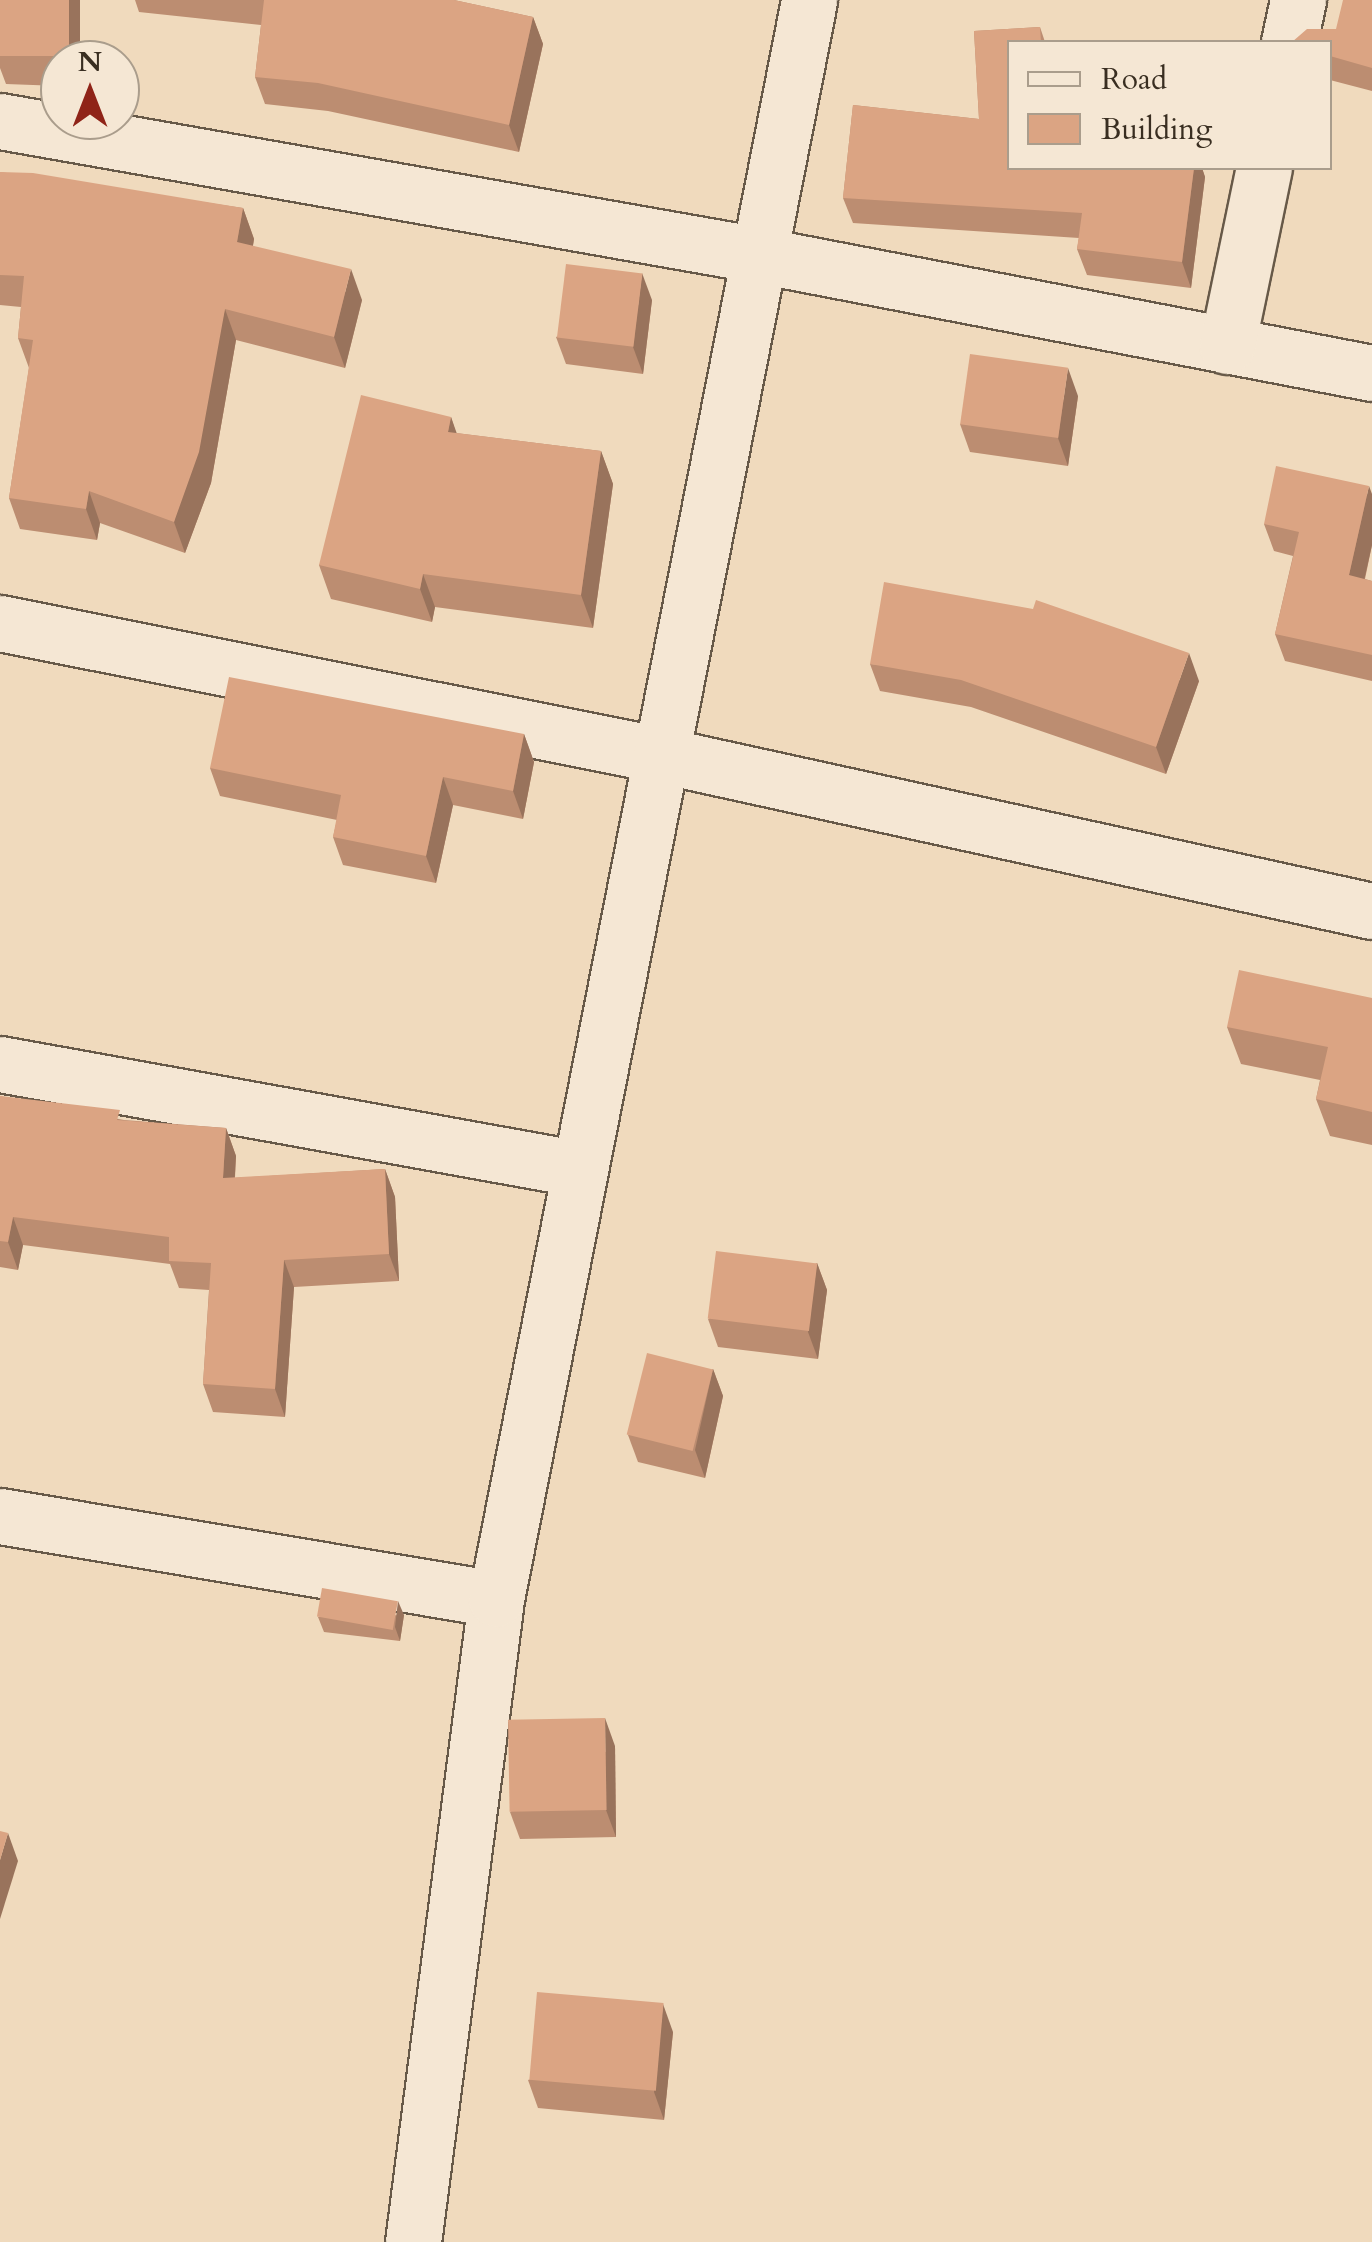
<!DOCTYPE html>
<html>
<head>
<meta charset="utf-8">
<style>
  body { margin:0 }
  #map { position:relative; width:1372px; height:2242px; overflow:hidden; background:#f0dabd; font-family:Cardo,serif }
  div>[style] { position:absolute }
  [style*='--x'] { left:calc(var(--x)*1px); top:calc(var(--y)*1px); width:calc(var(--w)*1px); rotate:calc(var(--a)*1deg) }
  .roads { filter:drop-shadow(2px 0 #675948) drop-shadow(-2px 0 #675948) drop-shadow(0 2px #675948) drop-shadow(0 -2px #675948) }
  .minor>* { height:55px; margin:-27.5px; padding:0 27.5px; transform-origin:27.5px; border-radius:27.5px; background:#f5e7d4 }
  .wall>* { inset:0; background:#bc8d71 }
  .shaded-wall>* { inset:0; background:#99735c; transform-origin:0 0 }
  .building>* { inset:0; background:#dba483; transform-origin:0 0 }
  span { translate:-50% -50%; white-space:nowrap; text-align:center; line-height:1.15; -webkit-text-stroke:8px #f5e7d4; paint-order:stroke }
  .legend { position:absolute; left:1007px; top:40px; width:325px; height:130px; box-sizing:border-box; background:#f5e7d4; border:2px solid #aa9d8c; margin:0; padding:12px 18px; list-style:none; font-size:30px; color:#392e21 }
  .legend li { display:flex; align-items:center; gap:20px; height:50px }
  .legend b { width:50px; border:2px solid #aa9d8c }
  .north { position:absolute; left:40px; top:40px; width:100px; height:100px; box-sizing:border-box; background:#f5e7d4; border:2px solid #aa9d8c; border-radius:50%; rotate:0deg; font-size:28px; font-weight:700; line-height:40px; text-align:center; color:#392e21 }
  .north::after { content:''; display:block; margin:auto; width:35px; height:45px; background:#8f2418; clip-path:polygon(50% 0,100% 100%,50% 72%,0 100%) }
</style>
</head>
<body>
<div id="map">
  <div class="roads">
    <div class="minor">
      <i style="--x:1289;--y:42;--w:43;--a:-77.9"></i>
      <i style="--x:0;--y:121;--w:771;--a:10.01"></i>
      <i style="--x:759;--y:255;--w:624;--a:10.9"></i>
      <i style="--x:1227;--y:346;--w:182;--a:-78.3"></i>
      <i style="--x:0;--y:623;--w:674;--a:11.29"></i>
      <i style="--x:661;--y:755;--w:728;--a:12.38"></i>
      <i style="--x:0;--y:1064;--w:589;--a:10.26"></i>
      <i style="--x:0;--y:1516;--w:503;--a:9.5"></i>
      <i style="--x:413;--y:2242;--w:648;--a:-82.64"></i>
      <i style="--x:496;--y:1599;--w:1629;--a:-78.92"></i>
    </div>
  </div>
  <div class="wall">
    <i style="clip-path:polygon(0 0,80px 0,77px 60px,60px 60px,60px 86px,6px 84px,0 68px)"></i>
    <i style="clip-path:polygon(135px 0,454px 0,533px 17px,543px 44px,519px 152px,328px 111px,265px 104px,255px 77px,261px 25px,139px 12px)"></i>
    <i style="clip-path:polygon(1372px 0,1372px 91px,1330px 80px,1330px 42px)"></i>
    <i style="clip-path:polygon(1040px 27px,1045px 42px,1010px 42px,1010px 168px,1202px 168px,1205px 177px,1191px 288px,1087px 275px,1077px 249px,1079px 238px,853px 223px,843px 198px,853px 105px,979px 119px,974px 31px)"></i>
    <i style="clip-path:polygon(0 172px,243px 208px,254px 239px,253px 246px,362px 300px,345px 368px,236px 340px,211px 483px,185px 553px,100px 523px,97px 540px,20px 529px,9px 498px,29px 368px,18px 338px,21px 307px,0 305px)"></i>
    <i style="clip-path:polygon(652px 300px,643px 374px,566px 364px,556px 337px)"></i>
    <i style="clip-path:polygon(1078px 396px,1068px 466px,970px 452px,960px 424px)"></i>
    <i style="clip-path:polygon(451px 417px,456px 433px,601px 451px,613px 484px,593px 628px,435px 607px,432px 622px,331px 599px,319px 565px)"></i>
    <i style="clip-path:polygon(1372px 494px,1372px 545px,1365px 579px,1372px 581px,1372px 681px,1285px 661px,1275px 634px,1293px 556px,1274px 551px,1264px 524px)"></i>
    <i style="clip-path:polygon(870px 664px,1199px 681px,1166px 774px,971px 707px,880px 691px)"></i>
    <i style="clip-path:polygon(524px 734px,534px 762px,523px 819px,453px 805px,436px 883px,343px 865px,333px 837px,337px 820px,220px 796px,210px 768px)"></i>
    <i style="clip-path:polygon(1372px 998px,1372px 1145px,1330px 1136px,1316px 1099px,1320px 1080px,1241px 1064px,1227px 1027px)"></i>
    <i style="clip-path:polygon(0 1096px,124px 1120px,226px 1128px,236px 1156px,235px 1178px,385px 1169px,395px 1197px,399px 1281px,294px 1287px,285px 1417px,213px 1412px,203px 1384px,209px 1290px,179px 1288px,170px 1264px,23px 1245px,18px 1270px,0 1267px)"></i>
    <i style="clip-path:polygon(817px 1263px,827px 1290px,818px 1359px,718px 1347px,708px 1319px)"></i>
    <i style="clip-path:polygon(713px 1369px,723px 1396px,705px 1478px,638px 1462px,628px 1435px)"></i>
    <i style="clip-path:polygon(404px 1615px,400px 1641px,324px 1632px,318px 1617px)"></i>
    <i style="clip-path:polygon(615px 1746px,616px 1837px,520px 1839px,510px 1812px)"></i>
    <i style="clip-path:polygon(673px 2032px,664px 2120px,538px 2108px,528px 2080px)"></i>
  </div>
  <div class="shaded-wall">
    <i style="left:69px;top:0;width:11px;height:60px"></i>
    <i style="clip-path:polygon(533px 17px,543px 44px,519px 152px,509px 125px)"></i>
    <i style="clip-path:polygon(1194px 168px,1202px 168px,1205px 177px,1191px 288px,1182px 262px)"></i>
    <i style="clip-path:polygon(243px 208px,254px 239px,248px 273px,237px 242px)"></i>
    <i style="clip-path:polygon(351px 269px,362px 300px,345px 368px,334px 337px)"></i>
    <i style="clip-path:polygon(642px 273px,652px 300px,643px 374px,633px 347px)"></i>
    <i style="clip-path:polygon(225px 309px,236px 340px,211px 483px,185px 553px,174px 522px)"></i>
    <i style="clip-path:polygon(1068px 368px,1078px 396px,1068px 466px,1058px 438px)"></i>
    <i style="clip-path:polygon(451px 417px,463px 451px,448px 432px)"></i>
    <i style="clip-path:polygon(601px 451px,613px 484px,593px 628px,581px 595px)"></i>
    <i style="clip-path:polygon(1369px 486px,1372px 494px,1372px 545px,1359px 603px,1349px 575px)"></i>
    <i style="clip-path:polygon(89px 491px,100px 523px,97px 540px,86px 509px)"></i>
    <i style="clip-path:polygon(423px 574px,435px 607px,432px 622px,420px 589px)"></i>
    <i style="clip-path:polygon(1189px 653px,1199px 681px,1166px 774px,1156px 747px)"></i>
    <i style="clip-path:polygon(524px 734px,534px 762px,523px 819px,513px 791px)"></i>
    <i style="clip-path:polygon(443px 777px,453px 805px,436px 883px,426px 856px)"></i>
    <i style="clip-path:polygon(226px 1128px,236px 1156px,233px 1206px,223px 1178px)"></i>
    <i style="clip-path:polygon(385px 1169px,395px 1197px,399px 1281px,389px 1254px)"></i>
    <i style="clip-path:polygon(13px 1217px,23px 1245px,18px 1270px,8px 1242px)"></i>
    <i style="clip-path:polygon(284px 1260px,294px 1287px,285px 1417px,275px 1389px)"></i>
    <i style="clip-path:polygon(817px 1263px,827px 1290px,818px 1359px,808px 1332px)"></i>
    <i style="clip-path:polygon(713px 1369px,723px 1396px,705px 1478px,695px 1450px)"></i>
    <i style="clip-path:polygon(398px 1601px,404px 1615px,400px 1641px,395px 1627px)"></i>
    <i style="clip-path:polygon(605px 1718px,615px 1746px,616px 1837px,606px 1810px)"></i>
    <i style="clip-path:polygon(8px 1833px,18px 1861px,0 1919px,0 1860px)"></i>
    <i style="clip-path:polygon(663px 2004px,673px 2032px,664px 2120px,654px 2092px)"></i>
  </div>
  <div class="building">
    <i style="left:0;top:0;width:69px;height:56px"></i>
    <i style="clip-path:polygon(264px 0,454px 0,533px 17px,509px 125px,318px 83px,255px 77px)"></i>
    <i style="clip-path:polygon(1343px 0,1372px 0,1372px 68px,1330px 56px,1330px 42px,1292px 42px,1307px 29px,1336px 29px)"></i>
    <i style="clip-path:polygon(1040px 27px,1041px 42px,1010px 42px,1010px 168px,1194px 168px,1182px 262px,1077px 249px,1082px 213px,843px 198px,853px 105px,979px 119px,974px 31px)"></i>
    <i style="clip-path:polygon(0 172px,33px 173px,243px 208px,237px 242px,351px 269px,334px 337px,225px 309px,199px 452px,174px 522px,89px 491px,86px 509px,9px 498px,33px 340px,18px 338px,24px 276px,0 275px)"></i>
    <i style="left:566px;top:264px;width:77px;height:74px;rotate:7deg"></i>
    <i style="left:970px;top:354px;width:99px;height:71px;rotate:8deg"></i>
    <i style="clip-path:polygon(361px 395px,451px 417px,448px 432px,601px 451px,581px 595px,423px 574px,420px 589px,319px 565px)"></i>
    <i style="clip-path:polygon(1276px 466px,1369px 486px,1349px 575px,1372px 581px,1372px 655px,1275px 634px,1299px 532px,1264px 524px)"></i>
    <i style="clip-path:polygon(884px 582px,1033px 609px,1036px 600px,1189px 653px,1156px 747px,961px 680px,870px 664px)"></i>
    <i style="clip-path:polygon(229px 677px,524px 734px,513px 791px,443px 777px,426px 856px,333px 837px,341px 795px,210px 768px)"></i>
    <i style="clip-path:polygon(1239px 970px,1372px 998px,1372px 1112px,1316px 1099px,1328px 1047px,1227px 1027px)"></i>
    <i style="clip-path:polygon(0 1096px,120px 1110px,117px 1120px,226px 1128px,223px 1178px,385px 1169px,389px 1254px,284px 1260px,275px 1389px,203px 1384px,211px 1263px,169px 1261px,169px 1237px,13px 1217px,8px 1242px,0 1241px)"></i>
    <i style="left:716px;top:1251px;width:102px;height:68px;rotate:7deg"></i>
    <i style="left:647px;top:1353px;width:68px;height:84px;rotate:14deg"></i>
    <i style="left:322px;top:1588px;width:77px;height:29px;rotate:10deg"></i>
    <i style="left:605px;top:1718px;width:92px;height:97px;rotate:89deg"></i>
    <i style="clip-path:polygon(0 1831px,8px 1833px,0 1860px)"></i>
    <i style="left:537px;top:1992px;width:127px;height:88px;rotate:5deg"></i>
  </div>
  <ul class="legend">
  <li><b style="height:12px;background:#f5e7d4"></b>Road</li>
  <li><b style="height:28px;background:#dba483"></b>Building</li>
  </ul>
  <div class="north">N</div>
</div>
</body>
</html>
